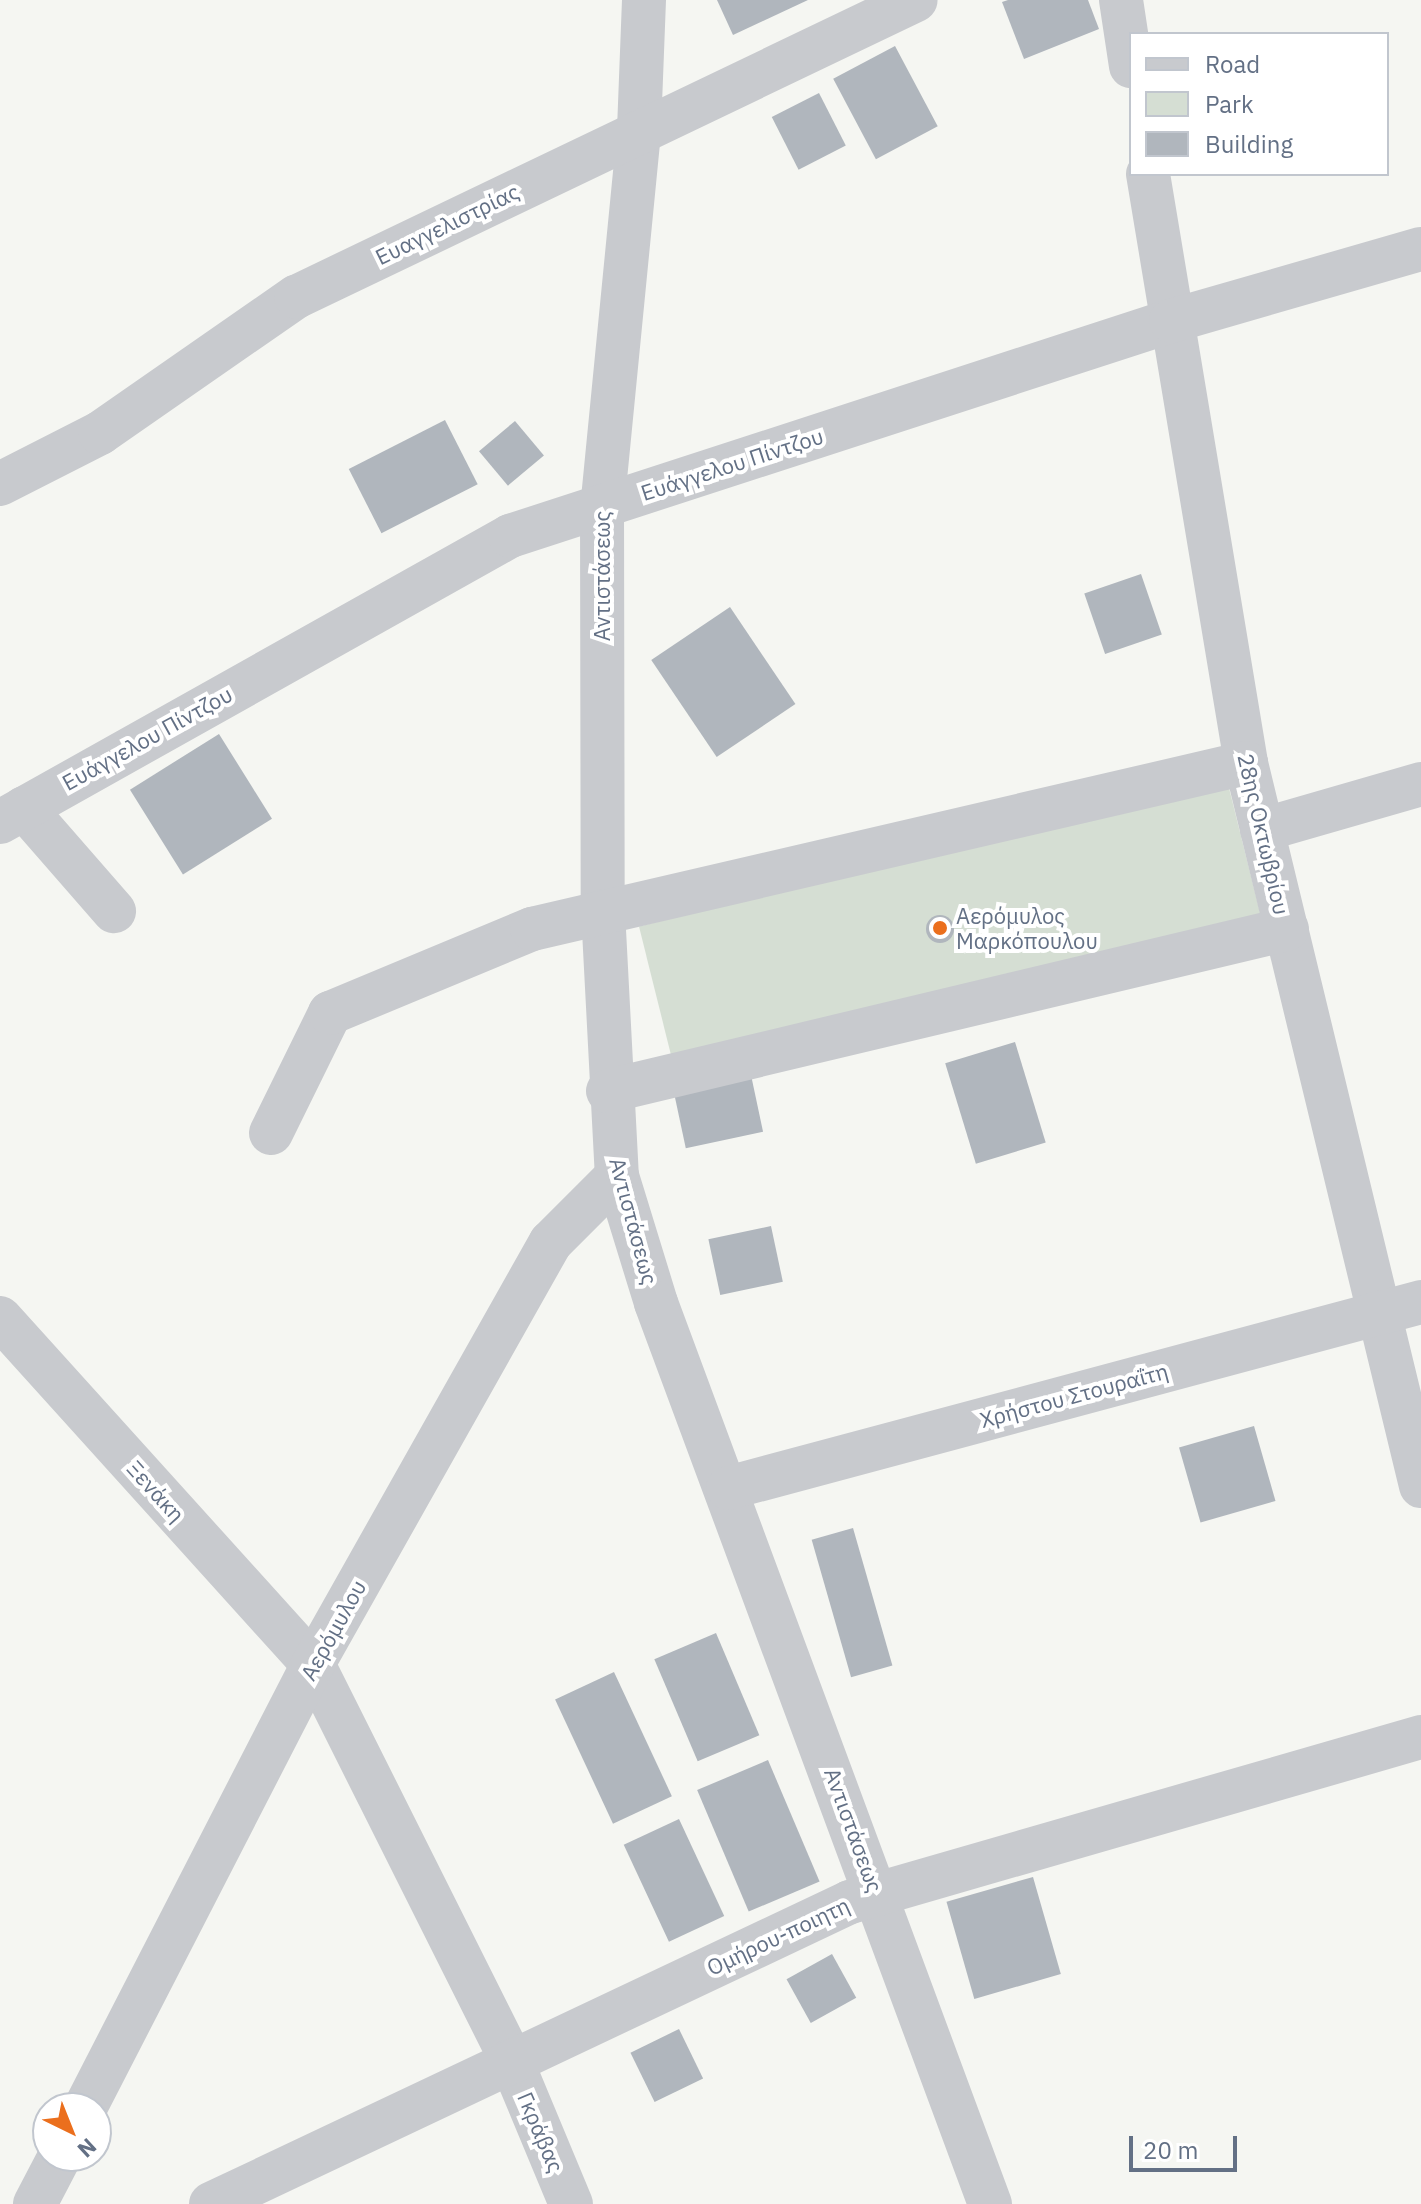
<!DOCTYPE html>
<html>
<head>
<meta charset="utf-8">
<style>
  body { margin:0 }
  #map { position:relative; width:1421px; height:2204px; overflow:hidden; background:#f5f6f2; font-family:"IBM Plex Sans",sans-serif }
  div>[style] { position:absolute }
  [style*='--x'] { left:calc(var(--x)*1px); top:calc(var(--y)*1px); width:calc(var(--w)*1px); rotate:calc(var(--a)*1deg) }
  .green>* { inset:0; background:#d5ded3; transform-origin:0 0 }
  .building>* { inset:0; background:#b0b6bd; transform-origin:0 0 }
  .round { border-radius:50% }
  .minor>* { height:44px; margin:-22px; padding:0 22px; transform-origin:22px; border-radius:22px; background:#c8cace }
  .dots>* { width:22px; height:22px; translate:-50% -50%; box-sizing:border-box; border:4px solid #fff; border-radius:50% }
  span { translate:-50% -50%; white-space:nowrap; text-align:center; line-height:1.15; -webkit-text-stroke:8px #fff; paint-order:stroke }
  .street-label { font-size:22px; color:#637085 }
  .poi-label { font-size:22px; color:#637085 }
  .left { translate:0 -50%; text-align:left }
  .legend { position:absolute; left:1129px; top:32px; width:260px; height:144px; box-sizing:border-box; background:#fff; border:2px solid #c1c6ce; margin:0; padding:10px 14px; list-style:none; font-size:24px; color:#637085 }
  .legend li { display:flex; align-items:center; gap:16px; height:40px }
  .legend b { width:40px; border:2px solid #c1c6ce }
  .north { position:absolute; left:32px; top:2092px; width:80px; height:80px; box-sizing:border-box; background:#fff; border:2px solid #c1c6ce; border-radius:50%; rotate:137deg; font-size:22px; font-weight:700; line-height:32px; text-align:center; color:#637085 }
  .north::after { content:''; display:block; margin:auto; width:28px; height:36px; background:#eb6f1d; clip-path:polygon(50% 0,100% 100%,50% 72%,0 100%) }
  .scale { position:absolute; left:1129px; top:2136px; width:108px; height:36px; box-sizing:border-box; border:4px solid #637085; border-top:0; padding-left:10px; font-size:24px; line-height:28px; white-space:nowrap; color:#637085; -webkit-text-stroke:6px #fff; paint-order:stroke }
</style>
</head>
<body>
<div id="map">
  <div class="green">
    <i style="left:1227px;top:780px;width:147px;height:606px;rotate:76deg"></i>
  </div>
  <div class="building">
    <i style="clip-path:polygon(717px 0,808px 0,733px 35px)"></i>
    <i style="clip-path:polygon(1008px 0,1088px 0,1099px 29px,1024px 59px,1002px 2px)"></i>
    <i style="left:895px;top:46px;width:91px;height:70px;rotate:62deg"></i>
    <i style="left:819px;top:93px;width:59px;height:53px;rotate:63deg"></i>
    <i style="left:445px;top:420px;width:72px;height:108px;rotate:63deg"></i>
    <i style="left:515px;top:421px;width:45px;height:47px;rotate:50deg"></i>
    <i style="left:1141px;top:574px;width:64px;height:60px;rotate:71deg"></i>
    <i style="left:730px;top:607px;width:117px;height:95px;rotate:56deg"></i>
    <i style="left:219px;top:734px;width:100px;height:105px;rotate:58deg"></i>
    <i class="round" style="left:926px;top:915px;width:28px;height:28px"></i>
    <i style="left:1015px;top:1042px;width:105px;height:73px;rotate:73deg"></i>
    <i style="left:751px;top:1075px;width:58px;height:79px;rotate:78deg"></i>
    <i style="left:771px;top:1226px;width:57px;height:64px;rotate:78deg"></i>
    <i style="left:1254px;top:1426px;width:78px;height:78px;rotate:74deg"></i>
    <i style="left:853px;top:1528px;width:143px;height:43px;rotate:74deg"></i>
    <i style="left:716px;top:1633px;width:111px;height:67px;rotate:67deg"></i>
    <i style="left:614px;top:1672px;width:137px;height:65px;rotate:65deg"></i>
    <i style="left:768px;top:1760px;width:132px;height:77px;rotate:67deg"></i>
    <i style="left:679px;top:1819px;width:107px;height:61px;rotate:65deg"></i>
    <i style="left:1033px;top:1877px;width:101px;height:90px;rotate:74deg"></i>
    <i style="left:832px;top:1954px;width:50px;height:52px;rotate:61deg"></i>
    <i style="left:679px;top:2029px;width:55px;height:54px;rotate:64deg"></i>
  </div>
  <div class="minor">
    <i style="--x:644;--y:0;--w:132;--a:92.2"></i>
    <i style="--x:639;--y:132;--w:376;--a:95.6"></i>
    <i style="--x:602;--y:506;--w:405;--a:89.9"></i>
    <i style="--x:603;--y:911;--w:265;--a:87"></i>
    <i style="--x:617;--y:1176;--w:133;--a:72.9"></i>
    <i style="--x:656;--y:1303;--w:961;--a:69.66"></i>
    <i style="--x:1121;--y:0;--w:67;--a:81.4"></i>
    <i style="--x:1148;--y:174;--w:597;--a:80.55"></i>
    <i style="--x:1246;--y:763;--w:744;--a:76.39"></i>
    <i style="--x:0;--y:484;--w:112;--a:-27"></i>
    <i style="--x:100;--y:433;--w:239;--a:-34.8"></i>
    <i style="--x:296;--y:297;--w:687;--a:-25.6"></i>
    <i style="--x:24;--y:808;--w:137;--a:48.9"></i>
    <i style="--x:0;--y:822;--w:585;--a:-29.28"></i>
    <i style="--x:510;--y:536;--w:695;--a:-18.02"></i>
    <i style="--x:1171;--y:321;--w:260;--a:-16.1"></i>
    <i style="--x:1262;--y:830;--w:166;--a:-16.1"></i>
    <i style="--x:608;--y:1091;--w:698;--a:-13.42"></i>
    <i style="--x:271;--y:1133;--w:134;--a:-63.8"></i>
    <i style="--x:330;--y:1013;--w:219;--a:-22.6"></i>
    <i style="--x:532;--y:929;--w:733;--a:-13.09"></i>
    <i style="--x:0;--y:1318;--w:467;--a:47.9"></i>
    <i style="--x:313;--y:1664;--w:443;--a:63.4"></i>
    <i style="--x:511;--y:2060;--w:156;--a:67.4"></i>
    <i style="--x:728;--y:1488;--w:718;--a:-15.02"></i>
    <i style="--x:85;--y:2108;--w:499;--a:-62.8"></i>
    <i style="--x:313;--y:1664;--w:484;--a:-60.6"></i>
    <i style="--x:551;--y:1242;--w:93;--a:-45"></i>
    <i style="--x:35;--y:2204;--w:54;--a:-62.5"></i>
    <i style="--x:211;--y:2204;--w:707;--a:-25.3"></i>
    <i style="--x:850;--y:1902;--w:594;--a:-16.12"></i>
  </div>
  <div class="dots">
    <i style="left:940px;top:928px;background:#eb6f1d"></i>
  </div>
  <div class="street-label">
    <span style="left:447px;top:224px;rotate:-26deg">Ευαγγελιστρίας</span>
    <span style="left:732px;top:464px;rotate:-18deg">Ευάγγελου Πίντζου</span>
    <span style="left:602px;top:576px;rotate:-90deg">Αντιστάσεως</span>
    <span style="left:147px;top:738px;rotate:-29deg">Ευάγγελου Πίντζου</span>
    <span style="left:1264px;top:834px;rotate:77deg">28ης Οκτωβρίου</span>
    <span style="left:634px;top:1221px;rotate:75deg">Αντιστάσεως</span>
    <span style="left:1074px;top:1395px;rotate:-15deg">Χρήστου Στουραΐτη</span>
    <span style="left:156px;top:1491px;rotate:48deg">Ξενάκη</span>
    <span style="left:333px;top:1630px;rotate:-61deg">Αερόμυλου</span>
    <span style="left:854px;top:1830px;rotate:70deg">Αντιστάσεως</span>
    <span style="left:778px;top:1936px;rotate:-25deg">Ομήρου-ποιητη</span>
    <span style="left:541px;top:2132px;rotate:67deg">Γκράβας</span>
  </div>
  <div class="poi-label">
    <span class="left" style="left:956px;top:928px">Αερόμυλος<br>Μαρκόπουλου</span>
  </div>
  <ul class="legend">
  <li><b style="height:10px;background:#c8cace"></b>Road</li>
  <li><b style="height:22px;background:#d5ded3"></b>Park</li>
  <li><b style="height:22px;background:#b0b6bd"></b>Building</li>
  </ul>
  <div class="north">N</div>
  <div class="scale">20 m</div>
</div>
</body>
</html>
